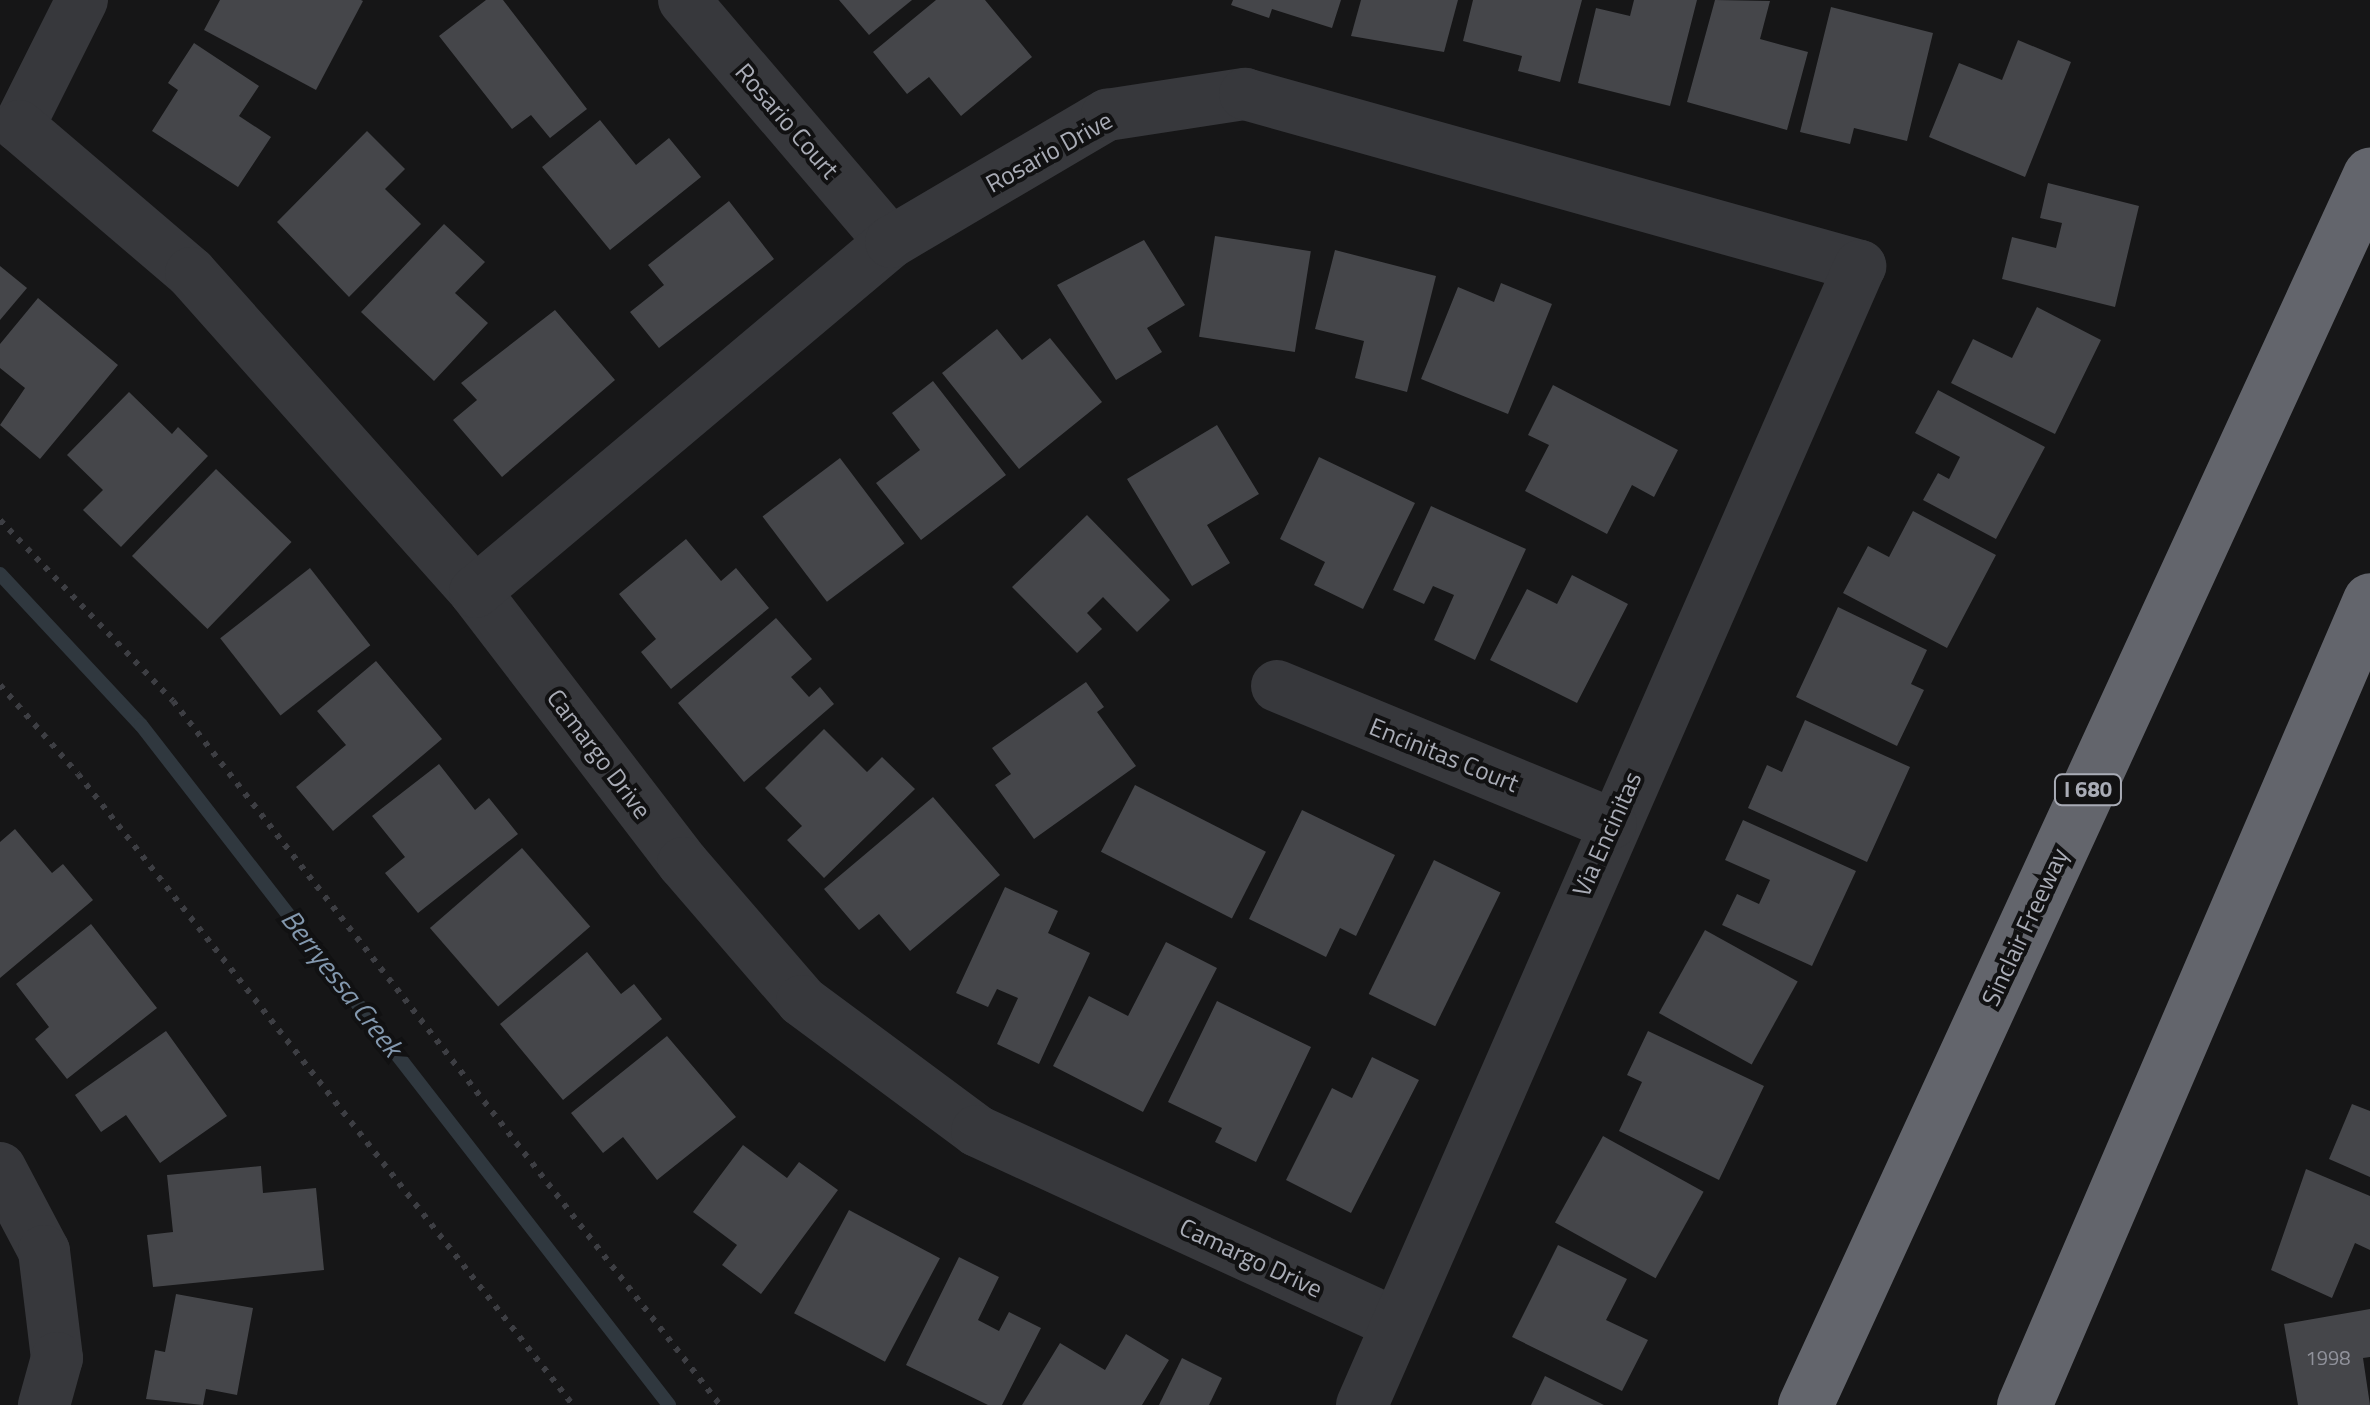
<!DOCTYPE html>
<html>
<head>
<meta charset="utf-8">
<style>
  body { margin:0 }
  #map { position:relative; width:2370px; height:1405px; overflow:hidden; background:#161617; font-family:"Titillium Web",sans-serif }
  div>[style] { position:absolute }
  [style*='--x'] { left:calc(var(--x)*1px); top:calc(var(--y)*1px); width:calc(var(--w)*1px); rotate:calc(var(--a)*1deg) }
  .stream>* { height:14px; margin:-7px; padding:0 7px; transform-origin:7px; border-radius:7px; background:#30383f }
  .building>* { inset:0; background:#45464a; transform-origin:0 0 }
  .path>* { height:6px; margin-top:-3px; transform-origin:0; background:repeating-linear-gradient(90deg,#3d3e43 0 5px,transparent 0 13px) }
  .minor>* { height:52px; margin:-26px; padding:0 26px; transform-origin:26px; border-radius:26px; background:#37383c }
  .highway>* { height:55px; margin:-27.5px; padding:0 27.5px; transform-origin:27.5px; border-radius:27.5px; background:#63656c }
  span { translate:-50% -50%; white-space:nowrap; text-align:center; line-height:1.15; -webkit-text-stroke:8px #111112; paint-order:stroke }
  .number-label { font-size:20px; color:#90929b }
  .number-label span { -webkit-text-stroke-width:0 }
  .shield-label span { padding:2px 8px; background:#111112; border:2px solid; border-radius:8px; -webkit-text-stroke-width:0 }
  .shield-label { font-size:22px; color:#a9acb6; font-weight:700 }
  .street-label { font-size:25px; color:#a9acb6 }
  .water-label { font-size:28px; color:#8398ae; font-style:italic }
</style>
</head>
<body>
<div id="map">
  <div class="stream">
    <i style="--x:0;--y:574;--w:207;--a:47"></i>
    <i style="--x:141;--y:725;--w:861;--a:52.17"></i>
  </div>
  <div class="building">
    <i style="clip-path:polygon(220px 0,361px 0,363px 1px,316px 90px,204px 30px)"></i>
    <i style="clip-path:polygon(486px 0,503px 0,587px 109px,550px 138px,531px 115px,512px 129px,439px 36px)"></i>
    <i style="clip-path:polygon(839px 0,912px 0,869px 35px)"></i>
    <i style="clip-path:polygon(936px 0,985px 0,1032px 57px,961px 116px,929px 77px,907px 94px,873px 52px)"></i>
    <i style="clip-path:polygon(1233px 0,1341px 0,1332px 28px,1272px 9px,1269px 18px,1231px 5px)"></i>
    <i style="clip-path:polygon(1361px 0,1458px 0,1444px 52px,1351px 36px)"></i>
    <i style="clip-path:polygon(1473px 0,1582px 0,1560px 82px,1518px 71px,1522px 56px,1463px 41px)"></i>
    <i style="clip-path:polygon(1634px 0,1697px 0,1670px 106px,1578px 83px,1596px 8px,1630px 16px)"></i>
    <i style="clip-path:polygon(1715px 0,1770px 1px,1760px 39px,1808px 52px,1787px 130px,1687px 102px)"></i>
    <i style="clip-path:polygon(1831px 7px,1933px 33px,1907px 141px,1854px 128px,1850px 144px,1800px 132px)"></i>
    <i style="clip-path:polygon(2018px 40px,2071px 62px,2025px 177px,1929px 137px,1959px 63px,2002px 80px)"></i>
    <i style="clip-path:polygon(194px 43px,259px 86px,239px 116px,271px 137px,238px 187px,152px 131px,178px 90px,168px 83px)"></i>
    <i style="clip-path:polygon(600px 120px,636px 165px,669px 138px,701px 177px,610px 250px,542px 167px)"></i>
    <i style="clip-path:polygon(367px 131px,405px 169px,385px 189px,421px 224px,349px 297px,277px 222px)"></i>
    <i style="clip-path:polygon(2048px 183px,2139px 206px,2115px 307px,2002px 279px,2012px 237px,2056px 248px,2062px 223px,2040px 218px)"></i>
    <i style="clip-path:polygon(729px 201px,774px 259px,659px 348px,630px 312px,664px 285px,648px 265px)"></i>
    <i style="clip-path:polygon(444px 224px,485px 262px,455px 293px,488px 323px,434px 381px,361px 312px)"></i>
    <i style="left:1215px;top:236px;width:97px;height:102px;rotate:9deg"></i>
    <i style="clip-path:polygon(1144px 240px,1185px 305px,1147px 328px,1162px 352px,1116px 380px,1057px 285px)"></i>
    <i style="clip-path:polygon(1335px 250px,1436px 276px,1407px 392px,1355px 378px,1364px 341px,1315px 329px)"></i>
    <i style="clip-path:polygon(0 266px,27px 288px,0 320px)"></i>
    <i style="clip-path:polygon(1501px 283px,1552px 304px,1508px 414px,1421px 379px,1458px 287px,1494px 302px)"></i>
    <i style="clip-path:polygon(38px 298px,118px 365px,40px 459px,0 425px,25px 388px,0 368px,0 344px)"></i>
    <i style="clip-path:polygon(2037px 307px,2101px 340px,2055px 434px,1951px 383px,1973px 339px,2012px 358px)"></i>
    <i style="clip-path:polygon(555px 310px,615px 380px,502px 477px,453px 420px,477px 400px,461px 383px)"></i>
    <i style="clip-path:polygon(997px 329px,1022px 360px,1050px 338px,1102px 402px,1019px 469px,942px 373px)"></i>
    <i style="clip-path:polygon(933px 381px,1006px 475px,921px 540px,876px 483px,920px 450px,892px 413px)"></i>
    <i style="clip-path:polygon(1553px 385px,1678px 450px,1654px 497px,1632px 485px,1607px 534px,1525px 491px,1549px 445px,1528px 435px)"></i>
    <i style="clip-path:polygon(1938px 390px,2045px 447px,1996px 539px,1923px 500px,1938px 473px,1949px 479px,1960px 457px,1915px 433px)"></i>
    <i style="clip-path:polygon(129px 392px,172px 434px,178px 427px,208px 456px,121px 547px,83px 510px,103px 490px,67px 455px)"></i>
    <i style="clip-path:polygon(1217px 425px,1259px 494px,1207px 525px,1230px 563px,1192px 586px,1127px 479px)"></i>
    <i style="clip-path:polygon(1319px 457px,1415px 503px,1363px 609px,1314px 585px,1325px 562px,1280px 539px)"></i>
    <i style="left:840px;top:458px;width:107px;height:97px;rotate:53deg"></i>
    <i style="left:216px;top:469px;width:105px;height:121px;rotate:44deg"></i>
    <i style="clip-path:polygon(1431px 506px,1526px 549px,1475px 660px,1434px 640px,1454px 595px,1433px 586px,1424px 604px,1393px 590px)"></i>
    <i style="clip-path:polygon(1913px 511px,1996px 555px,1947px 648px,1843px 593px,1868px 546px,1889px 557px)"></i>
    <i style="clip-path:polygon(1087px 515px,1170px 600px,1137px 632px,1103px 597px,1087px 613px,1102px 629px,1077px 653px,1012px 587px)"></i>
    <i style="clip-path:polygon(686px 539px,721px 581px,736px 568px,769px 608px,671px 689px,641px 652px,656px 639px,619px 594px)"></i>
    <i style="left:310px;top:568px;width:98px;height:114px;rotate:52deg"></i>
    <i style="clip-path:polygon(1572px 575px,1628px 604px,1577px 703px,1490px 660px,1527px 589px,1557px 604px)"></i>
    <i style="clip-path:polygon(1838px 607px,1927px 650px,1911px 684px,1924px 690px,1897px 746px,1796px 697px)"></i>
    <i style="clip-path:polygon(776px 618px,812px 659px,791px 677px,809px 697px,820px 687px,834px 704px,744px 782px,678px 703px)"></i>
    <i style="clip-path:polygon(376px 661px,442px 739px,333px 831px,296px 787px,346px 745px,317px 711px)"></i>
    <i style="clip-path:polygon(1086px 682px,1104px 707px,1097px 712px,1136px 766px,1034px 839px,995px 785px,1011px 774px,992px 748px)"></i>
    <i style="clip-path:polygon(1805px 720px,1910px 767px,1867px 862px,1748px 808px,1767px 765px,1782px 772px)"></i>
    <i style="clip-path:polygon(824px 729px,867px 772px,882px 757px,915px 789px,824px 878px,787px 840px,802px 826px,765px 788px)"></i>
    <i style="clip-path:polygon(439px 764px,475px 810px,489px 798px,518px 834px,418px 913px,385px 873px,405px 857px,372px 816px)"></i>
    <i style="left:1135px;top:785px;width:147px;height:75px;rotate:27deg"></i>
    <i style="clip-path:polygon(933px 797px,1000px 875px,910px 951px,879px 914px,859px 930px,824px 889px)"></i>
    <i style="clip-path:polygon(1302px 810px,1395px 855px,1356px 936px,1340px 928px,1326px 957px,1249px 919px)"></i>
    <i style="clip-path:polygon(1743px 820px,1856px 871px,1812px 966px,1722px 925px,1737px 894px,1759px 904px,1770px 880px,1725px 860px)"></i>
    <i style="clip-path:polygon(15px 829px,52px 873px,63px 864px,93px 900px,0 978px,0 842px)"></i>
    <i style="left:522px;top:848px;width:104px;height:122px;rotate:49deg"></i>
    <i style="left:1434px;top:860px;width:74px;height:149px;rotate:26deg"></i>
    <i style="clip-path:polygon(1005px 887px,1058px 911px,1048px 933px,1090px 953px,1039px 1064px,997px 1044px,1018px 998px,997px 989px,988px 1007px,956px 993px)"></i>
    <i style="clip-path:polygon(91px 924px,157px 1008px,67px 1079px,35px 1039px,49px 1027px,16px 984px)"></i>
    <i style="left:1705px;top:930px;width:106px;height:95px;rotate:29deg"></i>
    <i style="clip-path:polygon(1166px 942px,1217px 968px,1143px 1112px,1053px 1066px,1089px 996px,1128px 1016px)"></i>
    <i style="clip-path:polygon(587px 952px,621px 994px,634px 984px,662px 1019px,563px 1100px,500px 1024px)"></i>
    <i style="clip-path:polygon(1217px 1001px,1311px 1047px,1256px 1162px,1215px 1142px,1222px 1128px,1168px 1102px)"></i>
    <i style="clip-path:polygon(166px 1031px,227px 1116px,160px 1163px,126px 1115px,101px 1132px,75px 1095px)"></i>
    <i style="clip-path:polygon(1648px 1031px,1764px 1086px,1719px 1180px,1619px 1131px,1642px 1082px,1627px 1075px)"></i>
    <i style="clip-path:polygon(667px 1036px,736px 1117px,657px 1180px,623px 1137px,603px 1153px,571px 1113px)"></i>
    <i style="clip-path:polygon(1372px 1057px,1419px 1080px,1351px 1213px,1286px 1180px,1332px 1088px,1352px 1098px)"></i>
    <i style="clip-path:polygon(2352px 1104px,2370px 1111px,2370px 1177px,2329px 1159px)"></i>
    <i style="left:1603px;top:1136px;width:115px;height:99px;rotate:29deg"></i>
    <i style="clip-path:polygon(743px 1145px,787px 1178px,799px 1162px,838px 1190px,761px 1294px,722px 1265px,737px 1245px,693px 1212px)"></i>
    <i style="clip-path:polygon(261px 1166px,263px 1193px,316px 1188px,324px 1270px,153px 1287px,147px 1235px,173px 1232px,167px 1175px)"></i>
    <i style="clip-path:polygon(2306px 1169px,2370px 1196px,2370px 1250px,2355px 1243px,2332px 1298px,2271px 1270px)"></i>
    <i style="left:849px;top:1210px;width:103px;height:117px;rotate:28deg"></i>
    <i style="clip-path:polygon(1558px 1245px,1627px 1279px,1606px 1320px,1648px 1340px,1622px 1391px,1512px 1337px)"></i>
    <i style="clip-path:polygon(959px 1257px,999px 1277px,978px 1320px,999px 1331px,1009px 1312px,1041px 1328px,1002px 1405px,988px 1405px,906px 1365px)"></i>
    <i style="clip-path:polygon(176px 1294px,253px 1308px,237px 1395px,206px 1389px,203px 1405px,146px 1399px,155px 1350px,165px 1352px)"></i>
    <i style="clip-path:polygon(2370px 1309px,2370px 1357px,2363px 1358px,2370px 1405px,2298px 1405px,2284px 1324px)"></i>
    <i style="clip-path:polygon(1126px 1334px,1169px 1360px,1142px 1405px,1022px 1405px,1060px 1343px,1105px 1370px)"></i>
    <i style="clip-path:polygon(1182px 1358px,1222px 1378px,1209px 1405px,1159px 1405px)"></i>
    <i style="clip-path:polygon(1545px 1376px,1604px 1405px,1531px 1405px)"></i>
  </div>
  <div class="path">
    <i style="--x:0;--y:520;--w:250;--a:46.3"></i>
    <i style="--x:173;--y:701;--w:892;--a:52.15"></i>
    <i style="--x:0;--y:685;--w:118;--a:48.8"></i>
    <i style="--x:78;--y:774;--w:802;--a:51.89"></i>
  </div>
  <div class="minor">
    <i style="--x:82;--y:0;--w:141;--a:116.6"></i>
    <i style="--x:19;--y:126;--w:226;--a:40.5"></i>
    <i style="--x:191;--y:273;--w:427;--a:48.3"></i>
    <i style="--x:475;--y:592;--w:342;--a:52.5"></i>
    <i style="--x:683;--y:863;--w:182;--a:49.2"></i>
    <i style="--x:802;--y:1001;--w:218;--a:36.6"></i>
    <i style="--x:977;--y:1131;--w:460;--a:24.7"></i>
    <i style="--x:684;--y:0;--w:318;--a:49.5"></i>
    <i style="--x:475;--y:592;--w:544;--a:-40.08"></i>
    <i style="--x:891;--y:242;--w:251;--a:-30.5"></i>
    <i style="--x:1107;--y:115;--w:140;--a:-8.7"></i>
    <i style="--x:1245;--y:94;--w:639;--a:15.62"></i>
    <i style="--x:1860;--y:266;--w:1243;--a:113.62"></i>
    <i style="--x:1277;--y:686;--w:361;--a:22.4"></i>
    <i style="--x:0;--y:1168;--w:94;--a:62.1"></i>
    <i style="--x:44;--y:1251;--w:108;--a:83.1"></i>
    <i style="--x:57;--y:1358;--w:49;--a:105.5"></i>
  </div>
  <div class="highway">
    <i style="--x:1805;--y:1405;--w:1354;--a:-65.33"></i>
    <i style="--x:2024;--y:1405;--w:876;--a:-66.74"></i>
  </div>
  <div class="number-label">
    <span style="left:2328px;top:1357px">1998</span>
  </div>
  <div class="shield-label">
    <span style="left:2088px;top:790px">I 680</span>
  </div>
  <div class="street-label">
    <span style="left:787px;top:121px;rotate:49deg">Rosario Court</span>
    <span style="left:1049px;top:152px;rotate:-29deg">Rosario Drive</span>
    <span style="left:599px;top:754px;rotate:53deg">Camargo Drive</span>
    <span style="left:1444px;top:755px;rotate:22deg">Encinitas Court</span>
    <span style="left:1607px;top:834px;rotate:-66deg">Via Encinitas</span>
    <span style="left:2025px;top:927px;rotate:-65deg">Sinclair Freeway</span>
    <span style="left:1251px;top:1258px;rotate:25deg">Camargo Drive</span>
  </div>
  <div class="water-label">
    <span style="left:342px;top:983px;rotate:52deg">Berryessa Creek</span>
  </div>
</div>
</body>
</html>
